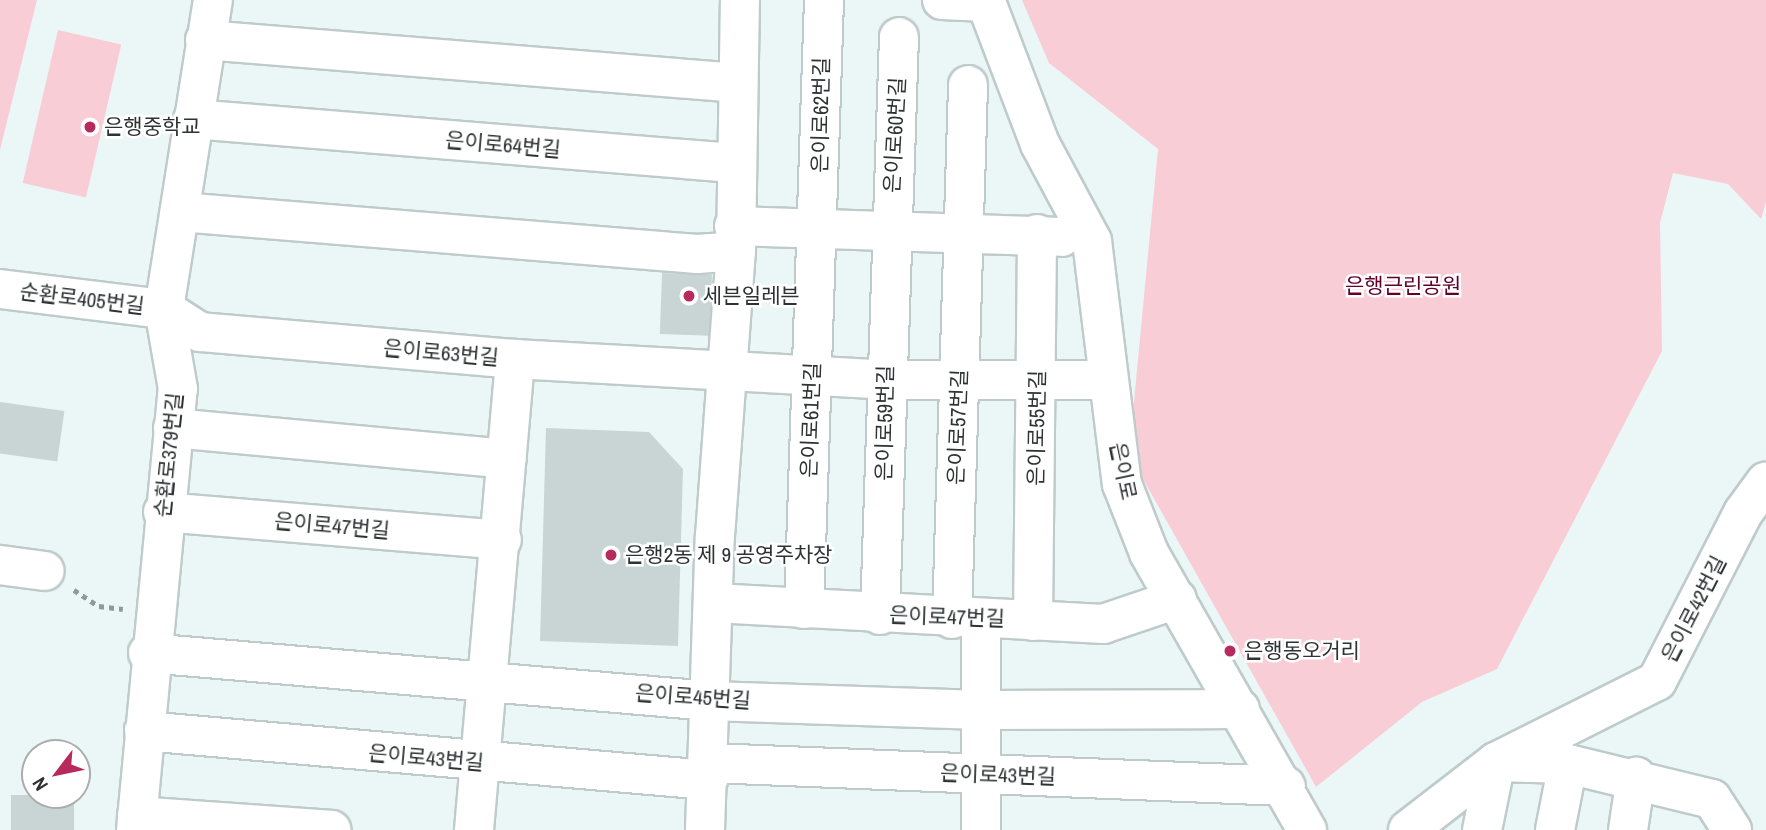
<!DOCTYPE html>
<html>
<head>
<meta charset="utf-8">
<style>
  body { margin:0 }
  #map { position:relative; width:1766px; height:830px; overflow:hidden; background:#ebf7f7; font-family:"Archivo Narrow","Noto Sans KR",sans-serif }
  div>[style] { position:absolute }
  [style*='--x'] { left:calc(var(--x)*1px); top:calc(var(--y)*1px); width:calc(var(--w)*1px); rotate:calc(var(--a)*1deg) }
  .green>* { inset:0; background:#f9cdd6; transform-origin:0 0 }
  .building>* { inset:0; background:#c9d5d5; transform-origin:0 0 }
  .path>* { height:4.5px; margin-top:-2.25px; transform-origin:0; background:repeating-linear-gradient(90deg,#909999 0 5px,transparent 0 10px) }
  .roads { filter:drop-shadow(2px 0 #bfcbcb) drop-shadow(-2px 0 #bfcbcb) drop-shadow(0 2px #bfcbcb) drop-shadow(0 -2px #bfcbcb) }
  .minor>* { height:38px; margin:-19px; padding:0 19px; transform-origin:19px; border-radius:19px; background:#fff }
  .dots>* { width:19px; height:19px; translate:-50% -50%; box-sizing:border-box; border:4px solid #fff; border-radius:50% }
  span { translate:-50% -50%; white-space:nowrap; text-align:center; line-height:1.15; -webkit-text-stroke:5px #fff; paint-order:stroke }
  .street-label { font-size:21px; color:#2d3232 }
  .poi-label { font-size:21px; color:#2d3232 }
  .left { translate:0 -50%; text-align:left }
  .park-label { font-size:21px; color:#61012a }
  .north { position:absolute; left:21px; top:739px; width:70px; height:70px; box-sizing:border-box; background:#fff; border:2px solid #abadad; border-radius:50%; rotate:238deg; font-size:19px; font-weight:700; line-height:28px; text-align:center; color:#2d3232 }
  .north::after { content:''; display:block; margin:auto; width:24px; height:32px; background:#b72a5d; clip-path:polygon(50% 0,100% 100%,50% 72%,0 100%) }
</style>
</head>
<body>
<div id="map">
  <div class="green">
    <i style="clip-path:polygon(0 0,37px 0,0 150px)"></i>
    <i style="clip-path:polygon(1022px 0,1766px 0,1766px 202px,1761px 219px,1728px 184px,1673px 173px,1660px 223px,1662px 351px,1497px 669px,1422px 702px,1316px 787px,1129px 454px,1158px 149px,1049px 63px)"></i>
    <i style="left:58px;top:30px;width:65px;height:157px;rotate:13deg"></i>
  </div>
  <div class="building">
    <i style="left:662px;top:273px;width:50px;height:61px;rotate:2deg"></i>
    <i style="left:0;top:402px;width:65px;height:51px;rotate:8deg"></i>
    <i style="clip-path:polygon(546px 428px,649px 432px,683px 469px,678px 646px,540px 641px)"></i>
    <i style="left:11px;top:795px;width:63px;height:35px"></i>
  </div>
  <div class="path">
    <i style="--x:74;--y:590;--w:30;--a:33"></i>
    <i style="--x:99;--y:606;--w:24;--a:7"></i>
  </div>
  <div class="roads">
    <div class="minor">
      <i style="--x:942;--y:0;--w:44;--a:2.6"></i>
      <i style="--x:986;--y:2;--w:152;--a:69.2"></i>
      <i style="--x:1040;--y:144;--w:110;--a:61.8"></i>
      <i style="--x:1092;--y:241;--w:245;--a:83"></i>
      <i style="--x:1122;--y:484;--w:74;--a:68.6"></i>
      <i style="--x:1149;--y:553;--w:319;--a:60.3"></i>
      <i style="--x:205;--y:40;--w:535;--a:4.61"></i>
      <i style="--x:193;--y:119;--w:542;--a:4.66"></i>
      <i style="--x:180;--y:212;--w:519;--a:4.64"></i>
      <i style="--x:697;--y:254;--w:39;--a:-4"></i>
      <i style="--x:734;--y:226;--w:328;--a:1.9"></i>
      <i style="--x:0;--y:289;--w:165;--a:7"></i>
      <i style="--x:164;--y:309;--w:43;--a:32.6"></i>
      <i style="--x:200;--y:332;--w:316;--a:4.9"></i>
      <i style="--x:515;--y:359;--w:372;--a:3.2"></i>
      <i style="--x:886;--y:380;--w:222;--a:0"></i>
      <i style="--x:173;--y:428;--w:335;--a:5.3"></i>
      <i style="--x:163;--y:512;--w:340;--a:4.7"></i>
      <i style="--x:0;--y:565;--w:45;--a:7.6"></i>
      <i style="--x:714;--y:603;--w:390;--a:3.1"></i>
      <i style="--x:1103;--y:624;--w:78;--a:-18.7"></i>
      <i style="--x:804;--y:609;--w:609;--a:-88.12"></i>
      <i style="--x:880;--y:615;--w:578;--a:-88.12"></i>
      <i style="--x:952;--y:619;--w:534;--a:-88.28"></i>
      <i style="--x:1033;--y:621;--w:387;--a:-89.4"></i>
      <i style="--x:148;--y:653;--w:564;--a:4.88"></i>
      <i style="--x:710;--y:701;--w:271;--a:1.9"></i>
      <i style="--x:981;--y:710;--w:259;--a:-0.2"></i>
      <i style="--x:144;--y:731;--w:566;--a:4.97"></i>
      <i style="--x:710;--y:763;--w:576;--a:2.29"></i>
      <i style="--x:137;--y:816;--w:195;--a:4.1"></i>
      <i style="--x:136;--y:830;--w:443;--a:-84.6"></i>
      <i style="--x:178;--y:389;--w:81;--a:-99.9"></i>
      <i style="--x:164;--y:309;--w:313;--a:-81"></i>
      <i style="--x:474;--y:830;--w:473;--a:-85"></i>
      <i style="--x:705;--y:830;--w:294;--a:-88.1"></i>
      <i style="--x:715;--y:536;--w:286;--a:-85.8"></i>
      <i style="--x:736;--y:251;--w:251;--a:-89.1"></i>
      <i style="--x:981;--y:830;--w:211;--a:-90"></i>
      <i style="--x:1408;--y:830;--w:111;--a:-37.7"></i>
      <i style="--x:1496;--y:762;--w:180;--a:-26.7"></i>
      <i style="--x:1657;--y:681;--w:189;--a:-62.9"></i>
      <i style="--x:1743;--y:513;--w:39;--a:-54"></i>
      <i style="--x:1482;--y:830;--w:69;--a:-78.4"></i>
      <i style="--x:1496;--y:762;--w:72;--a:1.6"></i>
      <i style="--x:1568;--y:764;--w:148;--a:13.7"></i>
      <i style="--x:1712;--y:799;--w:37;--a:57"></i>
      <i style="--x:1555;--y:830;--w:67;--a:-78.9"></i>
      <i style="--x:1628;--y:830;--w:54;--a:-81.4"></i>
    </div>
  </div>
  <div class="dots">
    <i style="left:90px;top:127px;background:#b72a5d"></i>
    <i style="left:689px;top:296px;background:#b72a5d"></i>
    <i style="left:611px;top:555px;background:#b72a5d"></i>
    <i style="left:1230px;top:651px;background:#b72a5d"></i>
  </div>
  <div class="street-label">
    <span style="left:821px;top:115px;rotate:-89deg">은이로62번길</span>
    <span style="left:895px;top:135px;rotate:-87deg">은이로60번길</span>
    <span style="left:503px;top:145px;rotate:5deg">은이로64번길</span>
    <span style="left:82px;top:299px;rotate:7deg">순환로405번길</span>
    <span style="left:441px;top:353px;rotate:5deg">은이로63번길</span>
    <span style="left:811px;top:420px;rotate:-88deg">은이로61번길</span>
    <span style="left:885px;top:423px;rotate:-89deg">은이로59번길</span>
    <span style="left:958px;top:427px;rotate:-88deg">은이로57번길</span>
    <span style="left:1037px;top:428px;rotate:-89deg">은이로55번길</span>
    <span style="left:169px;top:455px;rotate:-84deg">순환로379번길</span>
    <span style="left:1123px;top:471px;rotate:78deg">은이로</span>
    <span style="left:332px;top:526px;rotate:5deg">은이로47번길</span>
    <span style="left:1694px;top:609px;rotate:-63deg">은이로42번길</span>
    <span style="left:947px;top:617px;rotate:2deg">은이로47번길</span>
    <span style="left:693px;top:697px;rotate:4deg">은이로45번길</span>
    <span style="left:426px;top:758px;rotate:5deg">은이로43번길</span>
    <span style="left:998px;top:775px;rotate:2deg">은이로43번길</span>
  </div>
  <div class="poi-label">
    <span class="left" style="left:104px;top:127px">은행중학교</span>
    <span class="left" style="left:703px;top:296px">세븐일레븐</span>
    <span class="left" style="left:625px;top:555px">은행2동 제 9 공영주차장</span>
    <span class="left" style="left:1244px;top:651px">은행동오거리</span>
  </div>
  <div class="park-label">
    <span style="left:1403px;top:286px">은행근린공원</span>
  </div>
  <div class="north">N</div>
</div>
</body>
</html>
